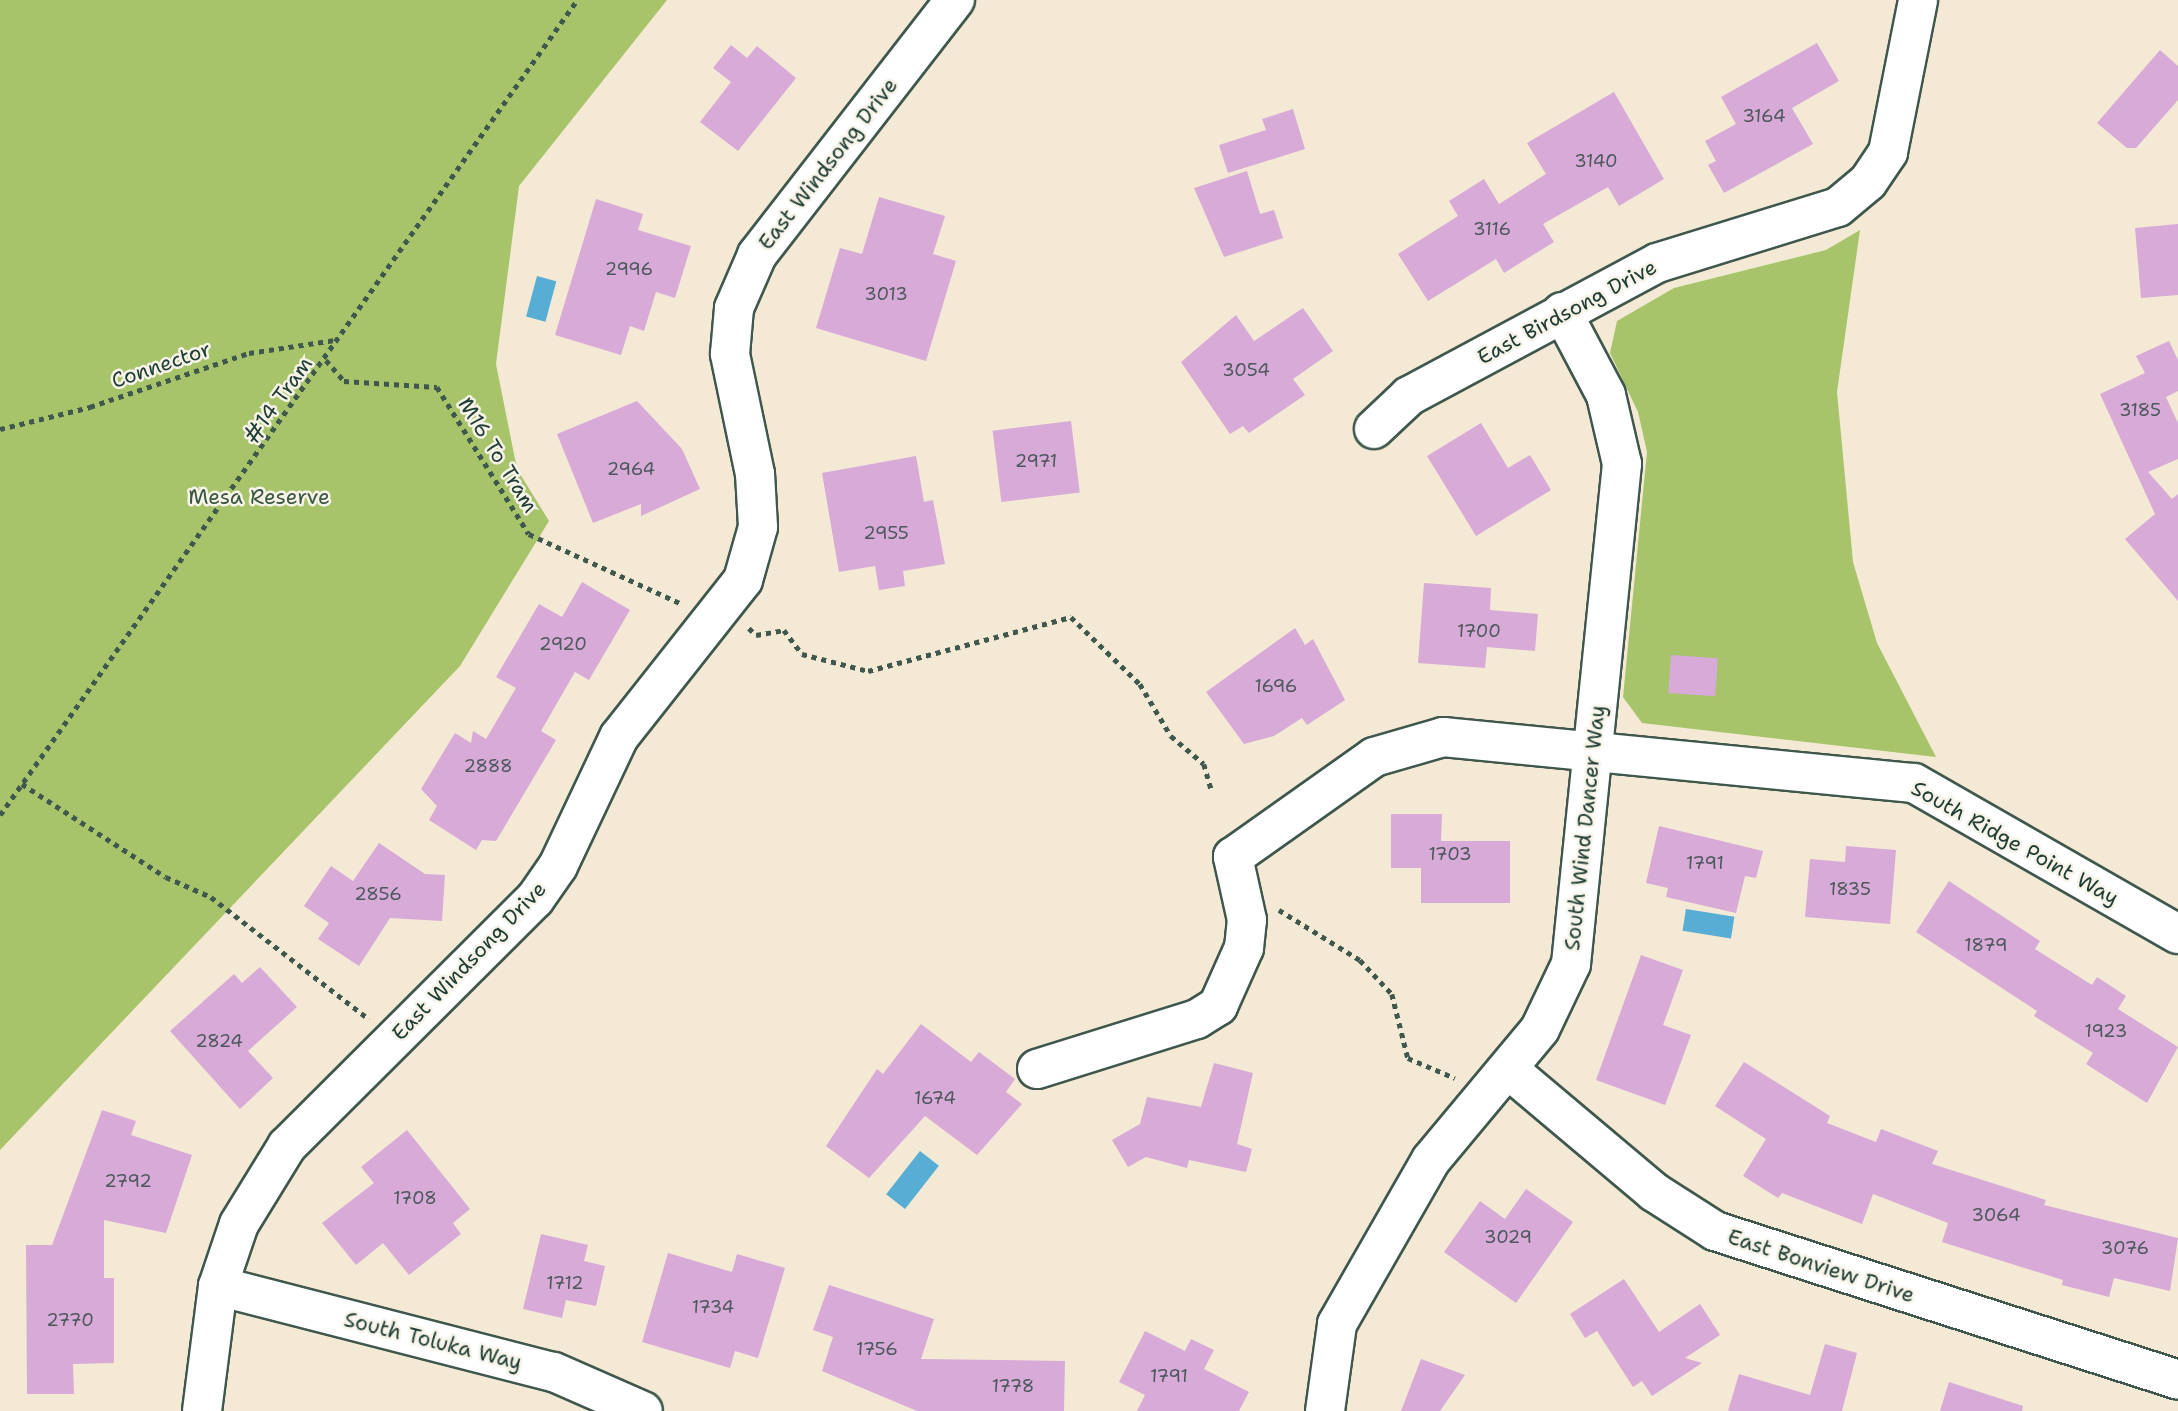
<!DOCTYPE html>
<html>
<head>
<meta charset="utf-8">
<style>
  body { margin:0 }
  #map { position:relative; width:2178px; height:1411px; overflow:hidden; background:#f4e9d5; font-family:"Shantell Sans",sans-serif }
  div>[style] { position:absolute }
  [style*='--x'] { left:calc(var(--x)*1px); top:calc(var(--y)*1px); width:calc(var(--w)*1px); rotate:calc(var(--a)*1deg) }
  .green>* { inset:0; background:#a7c46b }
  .water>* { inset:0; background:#57add3; transform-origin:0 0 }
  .building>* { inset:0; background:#d7aad8; transform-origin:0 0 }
  .path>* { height:4.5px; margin-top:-2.25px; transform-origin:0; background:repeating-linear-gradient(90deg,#3f574c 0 5px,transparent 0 10px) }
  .roads { filter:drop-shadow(2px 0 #3f574c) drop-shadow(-2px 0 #3f574c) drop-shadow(0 2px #3f574c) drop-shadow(0 -2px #3f574c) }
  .minor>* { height:38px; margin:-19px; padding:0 19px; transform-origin:19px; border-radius:19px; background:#fff }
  span { translate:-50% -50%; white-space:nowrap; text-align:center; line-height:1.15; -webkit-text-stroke:5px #f7f3e8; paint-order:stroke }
  .number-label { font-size:18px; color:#4d585d }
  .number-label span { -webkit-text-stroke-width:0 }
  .street-label { font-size:21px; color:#1f3d34 }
  .park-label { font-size:21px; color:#3a583f }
</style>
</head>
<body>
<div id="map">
  <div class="green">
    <i style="clip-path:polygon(0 0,667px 0,519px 186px,496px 364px,517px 469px,549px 521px,460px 666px,0 1150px)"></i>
    <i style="clip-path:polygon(1860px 230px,1837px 392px,1853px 562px,1877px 643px,1936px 757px,1642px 723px,1623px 697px,1647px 452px,1638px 412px,1610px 353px,1617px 321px,1674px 288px,1826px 250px)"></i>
  </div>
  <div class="water">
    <i style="left:537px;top:276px;width:20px;height:42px;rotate:15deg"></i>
    <i style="left:1686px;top:909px;width:49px;height:22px;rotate:9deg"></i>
    <i style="left:920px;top:1151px;width:24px;height:55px;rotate:38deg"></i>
  </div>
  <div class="building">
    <i style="clip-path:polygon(1817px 43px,1839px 81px,1792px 108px,1813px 144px,1724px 193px,1708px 165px,1716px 161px,1705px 141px,1736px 124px,1721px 97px)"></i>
    <i style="clip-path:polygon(731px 45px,747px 58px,757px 46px,796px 78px,738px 151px,700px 122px,731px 82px,713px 68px)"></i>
    <i style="clip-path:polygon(2160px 50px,2178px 66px,2178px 100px,2136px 148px,2127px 148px,2097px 123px)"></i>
    <i style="clip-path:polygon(1614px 92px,1664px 179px,1619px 206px,1608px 187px,1543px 224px,1554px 242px,1504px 273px,1496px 259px,1428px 301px,1398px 254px,1458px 216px,1449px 201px,1484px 179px,1499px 204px,1546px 174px,1527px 143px)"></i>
    <i style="clip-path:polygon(1293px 109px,1305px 149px,1228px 173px,1219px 145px,1266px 130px,1262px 119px)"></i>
    <i style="clip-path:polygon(1247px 171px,1260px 214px,1274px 210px,1283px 238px,1224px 257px,1194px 188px)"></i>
    <i style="clip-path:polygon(879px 197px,945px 216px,933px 254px,956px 261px,926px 361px,816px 328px,840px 248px,862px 254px)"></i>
    <i style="clip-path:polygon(596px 199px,643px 214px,638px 230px,691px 246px,675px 298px,656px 292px,644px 331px,630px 326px,621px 355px,555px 335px)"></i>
    <i style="clip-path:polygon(2178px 224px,2178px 295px,2141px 298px,2135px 228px)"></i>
    <i style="clip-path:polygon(1303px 308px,1333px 351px,1293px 379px,1305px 395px,1249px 433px,1243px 426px,1230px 434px,1181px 362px,1236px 315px,1254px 341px)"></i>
    <i style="clip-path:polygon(2169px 341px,2178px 360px,2178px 391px,2166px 397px,2178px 423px,2178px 459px,2148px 472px,2172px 499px,2178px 494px,2178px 601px,2125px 539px,2155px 514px,2100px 394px,2145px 373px,2136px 356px)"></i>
    <i style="clip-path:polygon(637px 401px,682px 449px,700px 489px,641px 516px,641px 504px,593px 523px,557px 434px)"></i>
    <i style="left:1071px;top:421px;width:72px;height:79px;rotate:83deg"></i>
    <i style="clip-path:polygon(1481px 423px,1508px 468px,1530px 455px,1551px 490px,1476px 536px,1427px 456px)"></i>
    <i style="clip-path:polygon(916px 456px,924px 502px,933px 500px,945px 564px,903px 571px,905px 586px,879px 590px,875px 566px,839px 572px,822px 473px)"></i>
    <i style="clip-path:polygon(582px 582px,630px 610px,589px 680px,575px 672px,541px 731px,556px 740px,496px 841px,482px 840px,476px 850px,429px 820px,437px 806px,421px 789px,455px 733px,471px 743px,473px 731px,486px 739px,516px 688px,496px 677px,539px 604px,562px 617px)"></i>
    <i style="clip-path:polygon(1424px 583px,1491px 588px,1490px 610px,1538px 614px,1535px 651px,1487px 647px,1485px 668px,1418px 663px)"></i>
    <i style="clip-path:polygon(1295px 628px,1305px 645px,1313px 639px,1345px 700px,1307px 725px,1302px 718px,1274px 736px,1244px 744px,1206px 692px)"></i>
    <i style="left:1671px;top:655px;width:47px;height:38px;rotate:4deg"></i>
    <i style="clip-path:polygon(1391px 814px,1442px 814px,1441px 841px,1510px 841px,1510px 903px,1421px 903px,1421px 868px,1391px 868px)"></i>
    <i style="clip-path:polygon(1659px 826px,1763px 851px,1756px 878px,1745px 876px,1736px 913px,1666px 897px,1668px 888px,1646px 883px)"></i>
    <i style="clip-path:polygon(379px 843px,425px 874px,445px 875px,442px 921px,390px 918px,359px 966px,318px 939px,329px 923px,304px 906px,331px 866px,353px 881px)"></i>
    <i style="clip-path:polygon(1846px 846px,1896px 850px,1890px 924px,1805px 917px,1810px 859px,1845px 862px)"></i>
    <i style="clip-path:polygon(1949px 881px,2040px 941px,2035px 949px,2092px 985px,2097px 977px,2126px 996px,2118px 1009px,2178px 1047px,2147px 1103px,2086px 1064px,2093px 1053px,2034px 1016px,2037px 1011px,1916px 932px)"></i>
    <i style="clip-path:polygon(1641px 955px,1683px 970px,1663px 1025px,1691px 1035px,1665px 1105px,1596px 1080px)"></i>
    <i style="clip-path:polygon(260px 967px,297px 1007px,248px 1051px,273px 1078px,240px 1109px,170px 1031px,234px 974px,242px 983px)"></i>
    <i style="clip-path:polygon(921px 1024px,971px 1062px,979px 1052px,1015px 1079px,1006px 1092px,1022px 1104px,977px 1155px,925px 1116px,869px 1178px,826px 1146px,877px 1069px,883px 1074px)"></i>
    <i style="clip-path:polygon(1744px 1062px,1830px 1116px,1827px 1123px,1876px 1142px,1881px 1129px,1938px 1151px,1932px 1164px,2046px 1200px,2044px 1205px,2178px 1238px,2170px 1291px,2114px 1278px,2109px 1297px,2062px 1285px,2063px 1280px,1942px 1242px,1948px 1223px,1873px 1194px,1862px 1224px,1782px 1193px,1778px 1198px,1743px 1176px,1766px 1139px,1715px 1106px)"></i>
    <i style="clip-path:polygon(1214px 1063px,1253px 1073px,1237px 1144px,1252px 1149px,1246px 1172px,1189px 1160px,1187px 1168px,1146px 1157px,1128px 1167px,1112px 1140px,1140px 1124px,1147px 1097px,1201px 1107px)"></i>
    <i style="clip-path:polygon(102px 1110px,136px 1121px,131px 1135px,192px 1155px,166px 1233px,104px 1220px,104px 1278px,114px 1278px,114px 1363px,73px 1364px,74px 1394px,27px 1394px,26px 1245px,52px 1245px)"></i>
    <i style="clip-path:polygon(407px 1130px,470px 1209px,453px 1223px,461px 1234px,409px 1275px,383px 1243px,356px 1265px,322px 1223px,374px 1183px,361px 1167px)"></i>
    <i style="clip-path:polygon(1526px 1189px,1573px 1222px,1516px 1303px,1444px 1252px,1480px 1201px,1505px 1219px)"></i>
    <i style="clip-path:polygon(541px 1234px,588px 1245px,584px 1261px,605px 1266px,596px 1306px,566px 1300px,562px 1318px,523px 1309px)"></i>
    <i style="clip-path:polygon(668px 1253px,732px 1272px,737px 1254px,785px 1268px,758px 1358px,735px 1351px,730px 1368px,642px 1342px)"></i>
    <i style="clip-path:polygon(1624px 1279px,1659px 1332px,1700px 1304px,1720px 1335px,1685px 1358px,1702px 1363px,1652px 1396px,1642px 1381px,1633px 1387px,1597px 1331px,1585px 1338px,1570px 1314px)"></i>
    <i style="clip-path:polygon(829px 1285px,934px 1319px,921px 1359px,1065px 1361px,1064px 1411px,917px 1411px,822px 1371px,833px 1337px,813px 1330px)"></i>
    <i style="clip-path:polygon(1145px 1331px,1185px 1351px,1191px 1339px,1214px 1350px,1204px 1369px,1249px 1392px,1239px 1411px,1137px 1411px,1145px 1395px,1119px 1382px)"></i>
    <i style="clip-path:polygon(1825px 1344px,1857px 1353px,1842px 1411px,1728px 1411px,1739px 1374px,1810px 1395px)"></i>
    <i style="clip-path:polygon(1421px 1359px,1465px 1375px,1440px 1411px,1401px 1411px)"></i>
    <i style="clip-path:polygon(1949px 1382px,2023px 1406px,2022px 1411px,1940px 1411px)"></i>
  </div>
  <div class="path">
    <i style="--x:326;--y:360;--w:28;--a:49"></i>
    <i style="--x:344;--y:381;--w:93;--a:3.7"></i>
    <i style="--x:437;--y:387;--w:173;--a:58"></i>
    <i style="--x:529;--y:534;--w:166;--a:24.6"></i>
    <i style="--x:0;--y:429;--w:93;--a:-13.7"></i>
    <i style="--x:90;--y:407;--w:168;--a:-18.8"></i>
    <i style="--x:249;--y:353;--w:87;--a:-8.6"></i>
    <i style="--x:749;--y:628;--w:10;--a:45"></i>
    <i style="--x:756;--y:635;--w:28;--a:-10"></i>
    <i style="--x:784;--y:630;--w:30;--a:53"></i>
    <i style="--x:802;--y:654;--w:68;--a:14.4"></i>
    <i style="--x:868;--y:671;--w:210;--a:-14.9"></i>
    <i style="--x:1071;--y:617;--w:96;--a:44.2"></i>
    <i style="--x:1140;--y:684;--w:61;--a:59.2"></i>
    <i style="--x:1171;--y:736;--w:43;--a:40.3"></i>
    <i style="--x:1204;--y:764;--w:29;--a:74"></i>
    <i style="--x:22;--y:784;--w:171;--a:32.9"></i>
    <i style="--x:166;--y:877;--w:49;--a:24"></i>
    <i style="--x:211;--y:897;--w:200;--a:37.7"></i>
    <i style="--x:0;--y:815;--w:999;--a:-54.7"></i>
    <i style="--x:1279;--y:910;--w:95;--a:31.7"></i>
    <i style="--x:1360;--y:960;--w:47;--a:46.7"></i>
    <i style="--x:1392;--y:994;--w:66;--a:76"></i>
    <i style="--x:1408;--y:1058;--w:51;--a:23.1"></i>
  </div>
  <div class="roads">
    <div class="minor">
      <i style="--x:1374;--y:429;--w:48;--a:-43.3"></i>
      <i style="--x:1409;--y:396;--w:281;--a:-28.2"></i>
      <i style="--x:1657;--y:263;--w:189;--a:-17.2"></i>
      <i style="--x:1838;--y:207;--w:39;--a:-40"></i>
      <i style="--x:1868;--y:182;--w:36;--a:-56"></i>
      <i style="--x:1888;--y:152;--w:155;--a:-78.8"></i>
      <i style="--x:1037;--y:1069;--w:168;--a:-17.4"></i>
      <i style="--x:1197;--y:1019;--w:25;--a:-32"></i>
      <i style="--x:1218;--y:1006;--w:64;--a:-65.9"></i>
      <i style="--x:1244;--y:948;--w:28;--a:-84"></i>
      <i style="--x:1247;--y:920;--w:65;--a:-102.5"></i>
      <i style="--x:1233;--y:857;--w:173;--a:-35.3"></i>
      <i style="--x:1374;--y:757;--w:72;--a:-16.2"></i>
      <i style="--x:1443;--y:737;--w:473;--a:5.6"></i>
      <i style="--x:1914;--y:783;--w:304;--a:29.8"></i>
      <i style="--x:1508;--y:1069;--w:191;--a:40.1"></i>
      <i style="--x:1654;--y:1192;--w:72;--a:32.6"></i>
      <i style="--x:1715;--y:1231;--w:486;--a:17.8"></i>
      <i style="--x:218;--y:1286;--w:347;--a:14.4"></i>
      <i style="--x:554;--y:1372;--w:97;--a:23.7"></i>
      <i style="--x:202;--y:1411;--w:126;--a:-82.7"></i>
      <i style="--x:218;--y:1286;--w:65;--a:-71.3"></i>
      <i style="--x:239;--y:1224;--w:92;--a:-58.4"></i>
      <i style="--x:287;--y:1146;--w:350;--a:-44.9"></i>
      <i style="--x:535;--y:899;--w:40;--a:-55.1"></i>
      <i style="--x:558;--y:866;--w:143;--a:-64.7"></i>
      <i style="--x:619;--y:737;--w:200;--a:-51.7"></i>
      <i style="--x:743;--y:580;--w:55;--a:-74.2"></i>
      <i style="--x:758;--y:527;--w:53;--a:-93.2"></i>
      <i style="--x:755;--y:474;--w:123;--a:-101.8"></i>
      <i style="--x:730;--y:354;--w:46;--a:-85"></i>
      <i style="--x:734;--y:308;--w:58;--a:-66.5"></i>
      <i style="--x:757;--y:255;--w:323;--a:-52.2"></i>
      <i style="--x:1325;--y:1411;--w:88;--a:-82.1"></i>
      <i style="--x:1337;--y:1324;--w:189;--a:-60.2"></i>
      <i style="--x:1431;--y:1160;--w:170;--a:-50.2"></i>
      <i style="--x:1540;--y:1029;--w:72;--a:-64.5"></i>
      <i style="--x:1571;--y:964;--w:503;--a:-84.18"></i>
      <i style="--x:1622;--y:464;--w:71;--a:-103.1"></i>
      <i style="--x:1606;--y:395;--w:94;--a:-117.9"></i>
    </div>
  </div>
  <div class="number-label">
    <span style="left:1764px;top:116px">3164</span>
    <span style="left:1596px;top:161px">3140</span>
    <span style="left:1492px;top:229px">3116</span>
    <span style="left:629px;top:269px">2996</span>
    <span style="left:886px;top:294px">3013</span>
    <span style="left:1246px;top:370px">3054</span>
    <span style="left:2140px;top:410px">3185</span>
    <span style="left:1036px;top:461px">2971</span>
    <span style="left:631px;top:469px">2964</span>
    <span style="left:886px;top:533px">2955</span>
    <span style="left:1479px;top:631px">1700</span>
    <span style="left:563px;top:644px">2920</span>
    <span style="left:1276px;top:686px">1696</span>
    <span style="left:488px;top:766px">2888</span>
    <span style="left:1450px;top:854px">1703</span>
    <span style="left:1705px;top:863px">1791</span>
    <span style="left:1850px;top:889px">1835</span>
    <span style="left:378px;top:894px">2856</span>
    <span style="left:1986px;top:945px">1879</span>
    <span style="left:2106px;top:1031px">1923</span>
    <span style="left:219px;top:1041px">2824</span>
    <span style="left:935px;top:1098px">1674</span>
    <span style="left:128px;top:1181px">2792</span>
    <span style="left:415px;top:1198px">1708</span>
    <span style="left:1996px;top:1215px">3064</span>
    <span style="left:1508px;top:1237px">3029</span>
    <span style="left:2125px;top:1248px">3076</span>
    <span style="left:565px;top:1283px">1712</span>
    <span style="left:713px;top:1307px">1734</span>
    <span style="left:70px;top:1320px">2770</span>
    <span style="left:877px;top:1349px">1756</span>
    <span style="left:1169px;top:1376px">1791</span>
    <span style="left:1013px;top:1386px">1778</span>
  </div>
  <div class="street-label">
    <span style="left:828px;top:164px;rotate:-52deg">East Windsong Drive</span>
    <span style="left:1567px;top:312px;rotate:-28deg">East Birdsong Drive</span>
    <span style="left:161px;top:365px;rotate:-19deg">Connector</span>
    <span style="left:278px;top:400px;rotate:-54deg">#14 Tram</span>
    <span style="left:498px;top:455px;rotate:58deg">M16 To Tram</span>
    <span style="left:1585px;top:828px;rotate:-84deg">South Wind Dancer Way</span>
    <span style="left:2015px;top:843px;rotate:29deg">South Ridge Point Way</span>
    <span style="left:469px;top:961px;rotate:-46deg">East Windsong Drive</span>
    <span style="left:1821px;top:1266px;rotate:18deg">East Bonview Drive</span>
    <span style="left:433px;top:1341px;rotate:14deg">South Toluka Way</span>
  </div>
  <div class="park-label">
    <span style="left:259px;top:497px">Mesa Reserve</span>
  </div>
</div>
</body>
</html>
